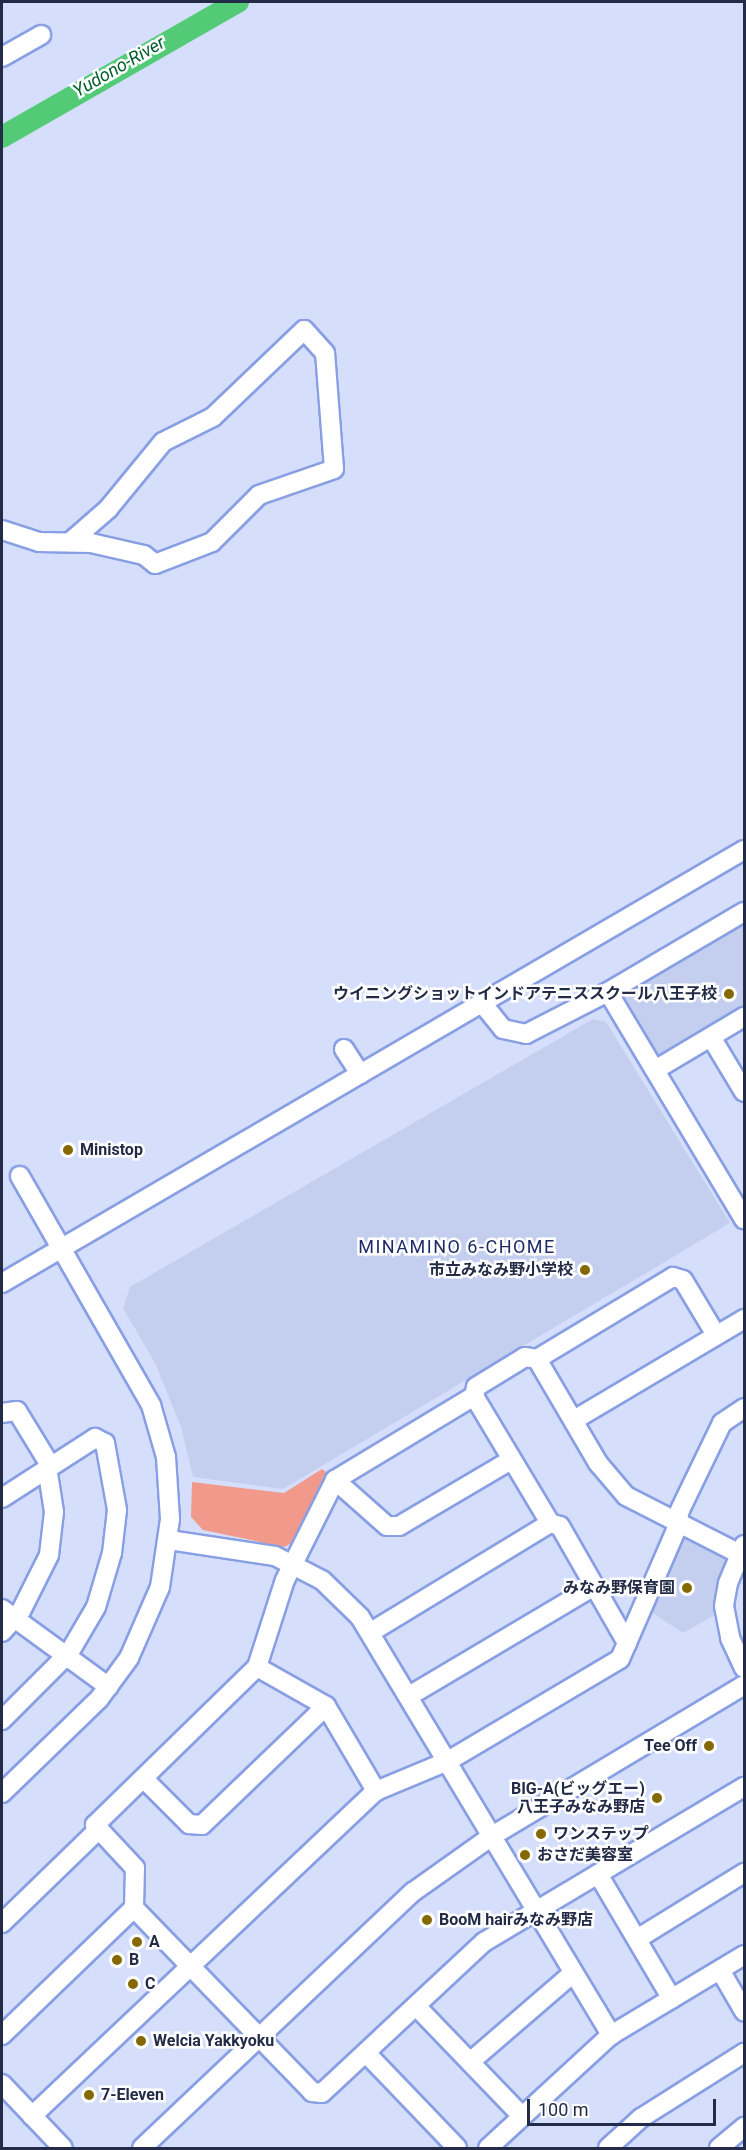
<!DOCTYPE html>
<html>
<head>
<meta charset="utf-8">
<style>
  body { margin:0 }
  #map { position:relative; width:746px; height:2150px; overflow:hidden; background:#d5dffc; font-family:Roboto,"Noto Sans JP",sans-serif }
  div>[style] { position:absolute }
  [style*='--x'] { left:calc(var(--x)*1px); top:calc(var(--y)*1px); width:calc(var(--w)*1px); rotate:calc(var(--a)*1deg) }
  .built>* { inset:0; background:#c4cfef }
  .green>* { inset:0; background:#f19a8b }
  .river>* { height:22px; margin:-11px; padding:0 11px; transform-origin:11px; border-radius:11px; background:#53cb76 }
  .roads { filter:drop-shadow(2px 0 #899fe4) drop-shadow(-2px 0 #899fe4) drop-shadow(0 2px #899fe4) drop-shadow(0 -2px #899fe4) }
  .minor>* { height:18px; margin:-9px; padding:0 9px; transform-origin:9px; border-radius:9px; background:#fff }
  .dots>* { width:16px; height:16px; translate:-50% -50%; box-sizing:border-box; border:3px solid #fff; border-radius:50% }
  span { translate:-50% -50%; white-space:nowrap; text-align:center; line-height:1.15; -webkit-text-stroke:5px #fff; paint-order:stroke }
  .poi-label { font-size:16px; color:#232b47; font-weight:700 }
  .right { translate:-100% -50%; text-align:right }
  .left { translate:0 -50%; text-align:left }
  .water-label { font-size:18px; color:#005e29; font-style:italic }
  .neighbourhood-label { font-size:18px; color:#1e2b66; letter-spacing:1.5px }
  .frame { position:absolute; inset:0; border:3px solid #232b47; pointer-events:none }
  .scale { position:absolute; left:527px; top:2099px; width:189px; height:27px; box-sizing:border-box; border:3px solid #232b47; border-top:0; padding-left:8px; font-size:18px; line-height:21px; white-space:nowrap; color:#232b47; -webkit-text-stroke:4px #fff; paint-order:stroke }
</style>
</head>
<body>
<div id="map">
  <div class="built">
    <i style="clip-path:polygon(744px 921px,744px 1010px,658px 1060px,622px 1000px,623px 992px)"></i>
    <i style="clip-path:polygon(593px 1019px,606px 1022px,730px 1223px,283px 1489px,193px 1477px,181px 1427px,155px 1363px,123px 1308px,130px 1287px)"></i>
    <i style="clip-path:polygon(686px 1537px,727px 1560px,715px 1615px,683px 1633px,647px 1609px,679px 1540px)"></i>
  </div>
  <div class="green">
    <i style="clip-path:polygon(322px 1469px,326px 1472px,292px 1543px,284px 1547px,203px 1530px,191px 1517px,192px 1482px,284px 1493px)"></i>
  </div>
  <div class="river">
    <i style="--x:2;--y:137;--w:272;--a:-29.8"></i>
  </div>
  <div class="roads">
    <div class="minor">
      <i style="--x:2;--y:57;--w:45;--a:-29.4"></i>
      <i style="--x:2;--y:530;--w:39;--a:18"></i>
      <i style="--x:39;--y:542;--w:52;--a:1.1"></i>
      <i style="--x:91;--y:543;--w:54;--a:12.8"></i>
      <i style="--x:144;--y:555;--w:14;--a:39"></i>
      <i style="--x:155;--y:564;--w:61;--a:-21.1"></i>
      <i style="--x:212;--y:542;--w:66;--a:-45"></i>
      <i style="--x:259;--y:495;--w:79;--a:-19.1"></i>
      <i style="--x:334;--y:469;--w:116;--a:-94.4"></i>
      <i style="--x:325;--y:353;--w:31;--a:-132"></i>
      <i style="--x:304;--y:330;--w:126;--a:136.3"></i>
      <i style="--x:213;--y:417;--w:56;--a:153.4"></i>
      <i style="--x:163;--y:442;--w:87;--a:129.4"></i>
      <i style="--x:108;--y:509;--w:50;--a:139"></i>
      <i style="--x:608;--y:992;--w:158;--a:-30.5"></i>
      <i style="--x:482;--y:1003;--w:33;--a:51"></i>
      <i style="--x:503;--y:1029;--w:24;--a:12"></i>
      <i style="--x:526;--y:1034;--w:92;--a:-27.1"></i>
      <i style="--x:608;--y:992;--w:265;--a:59.1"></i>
      <i style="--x:711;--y:1037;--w:64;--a:59"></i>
      <i style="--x:344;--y:1049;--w:30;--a:57"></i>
      <i style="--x:655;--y:1070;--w:104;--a:-30.8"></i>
      <i style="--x:2;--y:1283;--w:859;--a:-30.27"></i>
      <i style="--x:537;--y:1359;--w:121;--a:59.6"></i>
      <i style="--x:598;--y:1463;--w:43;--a:49.7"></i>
      <i style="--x:626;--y:1496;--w:128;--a:27"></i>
      <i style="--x:474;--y:1396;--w:148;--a:59.1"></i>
      <i style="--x:550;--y:1523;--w:10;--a:17"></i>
      <i style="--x:560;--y:1526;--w:135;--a:60.2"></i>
      <i style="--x:2;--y:1413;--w:15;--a:-8"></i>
      <i style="--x:17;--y:1411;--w:63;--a:58.6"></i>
      <i style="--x:574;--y:1420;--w:198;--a:-30.7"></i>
      <i style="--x:335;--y:1480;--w:69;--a:41.5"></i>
      <i style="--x:387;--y:1526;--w:12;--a:0"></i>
      <i style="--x:399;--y:1526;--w:130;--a:-30.5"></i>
      <i style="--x:2;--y:1498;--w:111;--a:-32.8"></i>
      <i style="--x:95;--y:1438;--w:11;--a:27"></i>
      <i style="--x:105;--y:1443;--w:68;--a:79.8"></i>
      <i style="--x:117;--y:1510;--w:43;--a:96.6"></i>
      <i style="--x:112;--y:1553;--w:56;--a:106.5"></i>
      <i style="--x:96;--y:1607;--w:53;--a:120.4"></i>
      <i style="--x:69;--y:1653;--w:95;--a:135"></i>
      <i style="--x:169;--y:1540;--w:107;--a:8.6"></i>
      <i style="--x:275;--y:1556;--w:53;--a:27.1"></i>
      <i style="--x:322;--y:1580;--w:53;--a:44.2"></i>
      <i style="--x:360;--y:1617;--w:488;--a:59"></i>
      <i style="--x:744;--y:1545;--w:41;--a:112.8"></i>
      <i style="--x:728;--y:1583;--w:23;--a:100"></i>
      <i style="--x:724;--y:1606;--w:33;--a:79"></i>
      <i style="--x:730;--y:1638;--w:33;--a:65"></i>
      <i style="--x:2;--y:1609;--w:132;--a:36.1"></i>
      <i style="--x:2;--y:1632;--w:28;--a:-48"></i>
      <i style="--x:21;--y:1611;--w:63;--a:-63.4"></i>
      <i style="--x:49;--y:1555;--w:43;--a:-83.4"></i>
      <i style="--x:54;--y:1512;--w:46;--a:-98.8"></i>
      <i style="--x:371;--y:1632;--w:210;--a:-31.3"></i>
      <i style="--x:257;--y:1667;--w:79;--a:29.5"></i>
      <i style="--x:326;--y:1706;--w:99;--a:59.5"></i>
      <i style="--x:409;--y:1696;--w:215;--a:-30.7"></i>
      <i style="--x:144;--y:1779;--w:64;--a:45"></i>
      <i style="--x:189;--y:1824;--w:13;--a:4"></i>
      <i style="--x:202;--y:1825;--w:172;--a:-43.8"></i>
      <i style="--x:2;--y:1793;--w:135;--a:-44.1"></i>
      <i style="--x:99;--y:1699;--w:51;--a:-53.8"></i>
      <i style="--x:129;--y:1658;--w:77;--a:-66.4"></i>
      <i style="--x:160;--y:1587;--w:69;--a:-81.6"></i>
      <i style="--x:170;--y:1519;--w:62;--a:-93.7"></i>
      <i style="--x:166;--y:1457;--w:54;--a:-106.1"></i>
      <i style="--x:151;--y:1405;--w:264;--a:-119.8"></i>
      <i style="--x:598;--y:1874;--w:145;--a:59.4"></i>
      <i style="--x:134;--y:1908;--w:256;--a:45.9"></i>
      <i style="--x:312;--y:2092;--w:10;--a:6"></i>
      <i style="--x:322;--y:2093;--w:221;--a:-43"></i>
      <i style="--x:484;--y:1942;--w:303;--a:-30.8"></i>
      <i style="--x:2;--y:1923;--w:134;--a:-44.1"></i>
      <i style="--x:637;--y:1939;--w:126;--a:-31.7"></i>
      <i style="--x:720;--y:1970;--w:48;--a:59.7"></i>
      <i style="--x:416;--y:2006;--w:153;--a:46.1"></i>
      <i style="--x:2;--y:2035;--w:183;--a:-43.9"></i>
      <i style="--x:134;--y:1908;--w:40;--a:-88.6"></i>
      <i style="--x:135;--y:1868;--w:59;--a:-132.9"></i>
      <i style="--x:95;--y:1825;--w:226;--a:-44.3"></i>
      <i style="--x:257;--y:1667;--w:91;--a:-72.2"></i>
      <i style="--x:285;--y:1580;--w:112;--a:-63.4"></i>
      <i style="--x:335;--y:1480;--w:162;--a:-31.1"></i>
      <i style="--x:474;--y:1396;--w:9;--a:-77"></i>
      <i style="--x:476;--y:1387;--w:57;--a:-31.5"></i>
      <i style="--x:525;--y:1357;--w:12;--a:9"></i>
      <i style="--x:537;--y:1359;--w:159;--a:-31.1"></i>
      <i style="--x:673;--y:1277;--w:10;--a:17"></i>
      <i style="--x:683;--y:1280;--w:64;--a:59"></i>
      <i style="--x:367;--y:2054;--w:130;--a:46.2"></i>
      <i style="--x:470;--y:2062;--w:136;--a:-40.8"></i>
      <i style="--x:2;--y:2084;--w:88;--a:46.4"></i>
      <i style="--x:32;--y:2116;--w:473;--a:-43.4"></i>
      <i style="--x:376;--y:1791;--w:78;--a:-22.6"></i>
      <i style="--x:448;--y:1761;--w:200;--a:-30.7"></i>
      <i style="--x:620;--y:1659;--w:141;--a:-66.5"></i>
      <i style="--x:676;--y:1530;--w:20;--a:-79"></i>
      <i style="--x:680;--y:1510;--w:97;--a:-64.2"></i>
      <i style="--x:722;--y:1423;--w:27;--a:-34"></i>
      <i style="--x:142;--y:2148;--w:373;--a:-43.4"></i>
      <i style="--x:413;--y:1892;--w:97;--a:-35.3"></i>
      <i style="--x:492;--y:1836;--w:294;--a:-30.9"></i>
      <i style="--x:488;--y:2148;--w:167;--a:-42.6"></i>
      <i style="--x:611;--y:2035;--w:155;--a:-31"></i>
      <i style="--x:608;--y:2148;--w:45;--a:-42.3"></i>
      <i style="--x:641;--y:2118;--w:122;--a:-32.3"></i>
      <i style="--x:719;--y:2148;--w:33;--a:-40"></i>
    </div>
  </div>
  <div class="dots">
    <i style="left:729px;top:994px;background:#846802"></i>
    <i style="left:68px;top:1150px;background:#846802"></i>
    <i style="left:585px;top:1270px;background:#846802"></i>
    <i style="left:687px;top:1588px;background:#846802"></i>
    <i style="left:709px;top:1746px;background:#846802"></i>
    <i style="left:657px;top:1798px;background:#846802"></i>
    <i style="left:541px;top:1834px;background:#846802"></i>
    <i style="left:525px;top:1855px;background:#846802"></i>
    <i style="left:427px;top:1920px;background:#846802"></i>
    <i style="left:137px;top:1942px;background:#846802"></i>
    <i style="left:117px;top:1960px;background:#846802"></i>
    <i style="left:133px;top:1984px;background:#846802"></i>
    <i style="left:141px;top:2041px;background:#846802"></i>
    <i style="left:89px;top:2095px;background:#846802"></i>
  </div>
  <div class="poi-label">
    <span class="right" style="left:717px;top:994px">ウイニングショットインドアテニススクール八王子校</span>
    <span class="left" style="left:80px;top:1150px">Ministop</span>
    <span class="right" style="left:573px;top:1270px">市立みなみ野小学校</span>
    <span class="right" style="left:675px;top:1588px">みなみ野保育園</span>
    <span class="right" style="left:697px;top:1746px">Tee Off</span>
    <span class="right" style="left:645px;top:1798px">BIG-A(ビッグエー)<br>八王子みなみ野店</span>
    <span class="left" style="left:553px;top:1834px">ワンステップ</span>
    <span class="left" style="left:537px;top:1855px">おさだ美容室</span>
    <span class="left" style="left:439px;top:1920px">BooM hairみなみ野店</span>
    <span class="left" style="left:149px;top:1942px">A</span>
    <span class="left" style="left:129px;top:1960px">B</span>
    <span class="left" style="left:145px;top:1984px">C</span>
    <span class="left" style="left:153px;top:2041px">Welcia Yakkyoku</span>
    <span class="left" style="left:101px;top:2095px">7-Eleven</span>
  </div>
  <div class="water-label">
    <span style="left:119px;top:67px;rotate:-30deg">Yudono-River</span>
  </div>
  <div class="neighbourhood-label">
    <span style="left:457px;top:1247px">MINAMINO 6-CHOME</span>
  </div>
  <div class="frame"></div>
  <div class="scale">100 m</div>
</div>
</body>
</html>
